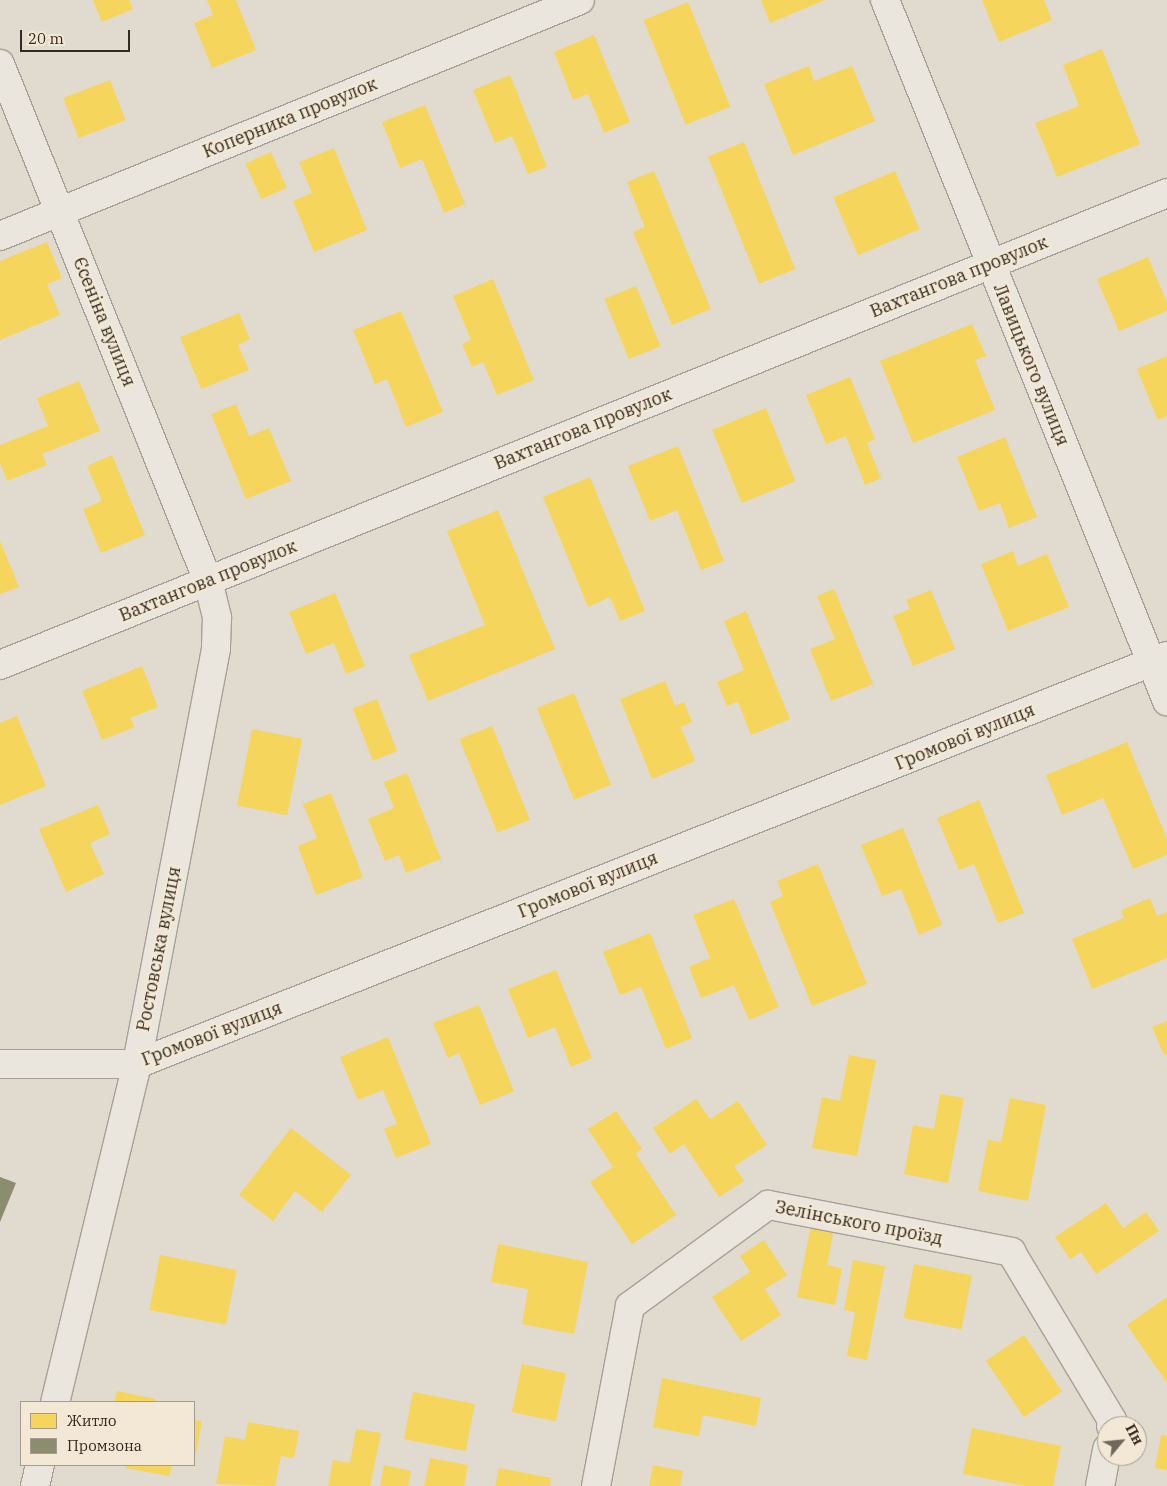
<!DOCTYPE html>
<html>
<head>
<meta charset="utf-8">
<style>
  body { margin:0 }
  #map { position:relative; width:1167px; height:1486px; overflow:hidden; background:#e1dace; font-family:"IBM Plex Serif",serif }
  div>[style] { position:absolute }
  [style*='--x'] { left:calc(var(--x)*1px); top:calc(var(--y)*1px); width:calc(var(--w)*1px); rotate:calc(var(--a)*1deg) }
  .homes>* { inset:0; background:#f6d55c; transform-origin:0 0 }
  .industry>* { inset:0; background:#8c8c6e }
  .roads { filter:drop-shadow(1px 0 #a7a097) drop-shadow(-1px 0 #a7a097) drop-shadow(0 1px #a7a097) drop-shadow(0 -1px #a7a097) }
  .street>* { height:28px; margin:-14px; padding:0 14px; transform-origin:14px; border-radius:14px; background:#eae6de }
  span { translate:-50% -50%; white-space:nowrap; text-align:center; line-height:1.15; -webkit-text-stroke:5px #f2e8d5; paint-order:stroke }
  .street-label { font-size:18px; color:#342920 }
  .legend { position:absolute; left:20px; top:1401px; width:175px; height:65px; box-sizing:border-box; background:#f2e8d5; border:1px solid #a69c8d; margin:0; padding:6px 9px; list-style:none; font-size:15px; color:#342920 }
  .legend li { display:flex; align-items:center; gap:10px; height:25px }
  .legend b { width:25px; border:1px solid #a69c8d }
  .north { position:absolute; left:1097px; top:1416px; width:50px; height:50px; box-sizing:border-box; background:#f2e8d5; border:1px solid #a69c8d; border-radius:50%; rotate:62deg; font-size:14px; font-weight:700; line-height:20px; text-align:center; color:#342920 }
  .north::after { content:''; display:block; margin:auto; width:18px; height:22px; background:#71675d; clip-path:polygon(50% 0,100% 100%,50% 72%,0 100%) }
  .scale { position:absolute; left:20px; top:30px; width:110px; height:22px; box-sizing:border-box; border:2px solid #342920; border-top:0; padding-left:6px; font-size:15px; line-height:18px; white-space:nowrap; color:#342920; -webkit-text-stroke:4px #f2e8d5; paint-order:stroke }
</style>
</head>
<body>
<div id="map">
  <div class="homes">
    <i style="clip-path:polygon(93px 0,129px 0,133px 9px,102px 22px)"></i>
    <i style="clip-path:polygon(207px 0,236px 0,256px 50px,212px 68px,194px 23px,213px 15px)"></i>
    <i style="clip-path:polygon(761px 0,825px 0,770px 23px)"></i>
    <i style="clip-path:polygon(982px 0,1044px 0,1052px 20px,999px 42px)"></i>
    <i style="left:688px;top:2px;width:113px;height:48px;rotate:68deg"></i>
    <i style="clip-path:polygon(594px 35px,630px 122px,604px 133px,588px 94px,573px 100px,554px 52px)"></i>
    <i style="clip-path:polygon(1102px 49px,1140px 144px,1057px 177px,1035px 123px,1079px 106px,1063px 65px)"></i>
    <i style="clip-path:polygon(809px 66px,814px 81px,852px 66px,875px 121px,793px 155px,764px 84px)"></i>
    <i style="clip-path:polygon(510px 75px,547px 167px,528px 174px,512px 136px,495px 143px,473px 90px)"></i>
    <i style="left:110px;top:80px;width:43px;height:50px;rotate:69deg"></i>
    <i style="clip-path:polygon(425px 105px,465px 204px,444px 213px,422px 159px,400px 168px,382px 122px)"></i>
    <i style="left:744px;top:142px;width:137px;height:39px;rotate:68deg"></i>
    <i style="clip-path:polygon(334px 148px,367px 230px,314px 252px,293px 201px,312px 193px,299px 162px)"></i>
    <i style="left:271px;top:152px;width:39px;height:28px;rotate:66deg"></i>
    <i style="clip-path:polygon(654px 171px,711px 309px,672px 325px,633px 232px,645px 227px,627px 182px)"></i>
    <i style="left:895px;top:171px;width:63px;height:67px;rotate:67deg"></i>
    <i style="clip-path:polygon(47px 242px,62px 278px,47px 284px,60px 315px,0 340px,0 261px)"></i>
    <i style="clip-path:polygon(1148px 257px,1167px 303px,1167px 311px,1119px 331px,1097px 279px)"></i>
    <i style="clip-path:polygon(493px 279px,534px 380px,497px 395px,483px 362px,472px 367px,462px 344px,471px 340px,453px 296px)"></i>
    <i style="left:636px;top:286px;width:65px;height:34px;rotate:68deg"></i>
    <i style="clip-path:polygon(401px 311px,443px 412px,406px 427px,387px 379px,375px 384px,353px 330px)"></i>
    <i style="clip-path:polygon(239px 313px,250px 339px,238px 345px,249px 370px,201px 389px,180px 337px)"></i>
    <i style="clip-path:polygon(972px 324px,986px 356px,975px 360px,995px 410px,913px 443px,880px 361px)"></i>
    <i style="clip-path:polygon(1167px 356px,1167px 416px,1158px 420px,1137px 369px)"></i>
    <i style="clip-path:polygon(850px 377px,875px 439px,867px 443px,881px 478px,865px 485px,846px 436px,826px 444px,806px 395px)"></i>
    <i style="clip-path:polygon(79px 381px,100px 431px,42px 454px,47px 465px,7px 481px,0 463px,0 445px,48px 426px,37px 398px)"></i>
    <i style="clip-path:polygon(236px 404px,249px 436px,269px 428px,291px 481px,246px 499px,211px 414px)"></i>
    <i style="left:766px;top:408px;width:79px;height:58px;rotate:68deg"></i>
    <i style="clip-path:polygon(1005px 437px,1037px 517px,1009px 528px,1000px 503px,979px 511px,957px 457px)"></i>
    <i style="clip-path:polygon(678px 446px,724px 561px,701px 570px,677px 510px,650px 521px,628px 466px)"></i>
    <i style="clip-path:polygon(112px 455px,145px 535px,101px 553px,83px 509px,102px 501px,87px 466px)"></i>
    <i style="clip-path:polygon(590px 477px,645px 611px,620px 621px,610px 597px,588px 607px,543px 497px)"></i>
    <i style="clip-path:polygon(498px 510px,555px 649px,428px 701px,409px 655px,485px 625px,447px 531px)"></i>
    <i style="clip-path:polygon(0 541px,19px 587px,0 594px)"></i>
    <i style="clip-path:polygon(1013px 551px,1018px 566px,1047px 554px,1069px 607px,1008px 631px,981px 564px)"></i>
    <i style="clip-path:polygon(834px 589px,873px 684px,831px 701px,810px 649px,835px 639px,817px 596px)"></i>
    <i style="clip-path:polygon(931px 590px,955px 649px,913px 666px,893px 616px,910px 609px,906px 600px)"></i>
    <i style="clip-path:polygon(335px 593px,365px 666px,346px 674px,334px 643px,306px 654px,289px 612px)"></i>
    <i style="clip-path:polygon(746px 611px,790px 719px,751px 735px,738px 702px,727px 706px,717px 682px,744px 670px,724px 621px)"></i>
    <i style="clip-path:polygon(142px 666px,158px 707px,130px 718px,135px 727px,102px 740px,82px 691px)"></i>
    <i style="clip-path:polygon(665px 681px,675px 706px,684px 702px,692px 722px,681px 727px,695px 761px,652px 779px,620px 699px)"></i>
    <i style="left:574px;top:693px;width:99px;height:40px;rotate:68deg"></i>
    <i style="left:377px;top:699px;width:56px;height:26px;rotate:69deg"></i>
    <i style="clip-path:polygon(17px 716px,46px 786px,0 805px,0 723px)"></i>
    <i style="left:492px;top:726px;width:101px;height:35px;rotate:68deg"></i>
    <i style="left:252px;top:729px;width:51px;height:78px;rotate:11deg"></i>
    <i style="clip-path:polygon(1127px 742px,1167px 839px,1167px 855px,1133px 869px,1103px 798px,1062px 815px,1046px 775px)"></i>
    <i style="clip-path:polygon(407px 773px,441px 859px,406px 873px,399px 855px,385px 861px,368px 819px,394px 808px,384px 782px)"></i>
    <i style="clip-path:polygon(331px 793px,363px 877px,316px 895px,298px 846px,317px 838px,303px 804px)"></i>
    <i style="clip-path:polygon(979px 800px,1024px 913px,998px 923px,974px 864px,959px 870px,937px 818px)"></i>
    <i style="clip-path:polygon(98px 805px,110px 834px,90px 843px,104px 874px,66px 892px,39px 829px)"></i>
    <i style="clip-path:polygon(903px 828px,942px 925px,919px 935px,901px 889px,882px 896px,861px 845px)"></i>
    <i style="clip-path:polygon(818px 864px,867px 984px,812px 1006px,770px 902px,783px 896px,777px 881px)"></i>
    <i style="clip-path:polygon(1150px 898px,1157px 916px,1167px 912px,1167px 958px,1092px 989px,1072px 939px,1124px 918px,1121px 910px)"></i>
    <i style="clip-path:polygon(734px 899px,779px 1007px,749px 1020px,734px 985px,701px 998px,689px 967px,710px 958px,693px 915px)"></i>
    <i style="clip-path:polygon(650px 933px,692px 1038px,666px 1049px,641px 987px,620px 995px,603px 952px)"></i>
    <i style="clip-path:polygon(556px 970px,592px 1058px,571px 1067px,555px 1027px,528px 1038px,508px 989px)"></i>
    <i style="clip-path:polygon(479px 1005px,514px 1091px,480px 1105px,459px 1053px,448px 1058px,433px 1023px)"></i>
    <i style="clip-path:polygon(1167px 1021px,1167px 1054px,1164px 1055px,1152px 1027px)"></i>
    <i style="clip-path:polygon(388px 1037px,431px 1144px,396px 1158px,384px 1129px,397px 1124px,383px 1090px,358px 1100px,340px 1057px)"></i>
    <i style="clip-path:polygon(849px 1055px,876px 1060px,857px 1156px,812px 1148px,822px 1097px,840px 1101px)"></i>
    <i style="clip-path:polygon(940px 1094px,964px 1098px,948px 1183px,904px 1174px,913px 1125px,934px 1129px)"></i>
    <i style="clip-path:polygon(1010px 1098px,1046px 1105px,1028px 1201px,978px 1191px,988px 1140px,1001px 1142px)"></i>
    <i style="clip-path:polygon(696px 1099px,710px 1119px,738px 1101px,767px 1145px,734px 1166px,744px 1181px,719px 1197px,684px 1144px,670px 1154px,653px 1128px)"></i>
    <i style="clip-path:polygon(616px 1111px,642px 1149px,636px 1154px,676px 1215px,632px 1244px,590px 1182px,613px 1167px,588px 1129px)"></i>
    <i style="clip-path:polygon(291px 1128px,351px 1175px,322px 1212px,295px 1191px,273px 1221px,239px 1195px)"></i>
    <i style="clip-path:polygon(1106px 1203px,1123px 1228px,1146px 1212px,1159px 1231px,1096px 1274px,1081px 1252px,1070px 1259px,1055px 1237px)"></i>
    <i style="clip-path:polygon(811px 1225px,834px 1229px,827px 1265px,842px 1268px,835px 1305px,797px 1297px)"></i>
    <i style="clip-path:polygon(764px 1240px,787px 1275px,765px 1289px,781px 1315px,741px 1341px,712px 1297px,750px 1272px,740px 1256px)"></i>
    <i style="clip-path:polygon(498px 1244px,588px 1262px,574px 1334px,522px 1324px,528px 1289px,491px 1282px)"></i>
    <i style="left:160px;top:1255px;width:78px;height:56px;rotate:11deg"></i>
    <i style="clip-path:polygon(853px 1260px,885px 1266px,867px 1360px,847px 1356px,855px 1312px,844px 1310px)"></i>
    <i style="left:914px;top:1264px;width:59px;height:55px;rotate:11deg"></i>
    <i style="clip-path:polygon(1167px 1297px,1167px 1383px,1127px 1325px)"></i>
    <i style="left:1024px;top:1335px;width:68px;height:46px;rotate:56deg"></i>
    <i style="left:522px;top:1364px;width:45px;height:49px;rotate:12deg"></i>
    <i style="clip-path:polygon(662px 1378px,761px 1398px,756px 1426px,703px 1415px,699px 1436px,653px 1427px)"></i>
    <i style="clip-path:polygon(117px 1391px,155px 1399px,155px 1402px,114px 1402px)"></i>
    <i style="left:413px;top:1392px;width:63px;height:48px;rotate:11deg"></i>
    <i style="clip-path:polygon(194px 1420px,202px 1421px,196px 1454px,194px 1453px)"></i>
    <i style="clip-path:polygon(248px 1422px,299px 1431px,294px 1458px,281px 1456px,275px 1486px,216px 1484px,225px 1436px,245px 1440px)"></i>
    <i style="clip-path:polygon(972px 1428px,1061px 1446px,1053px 1486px,1026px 1486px,963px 1474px)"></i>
    <i style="clip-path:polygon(356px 1429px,381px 1433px,370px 1486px,328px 1486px,333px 1460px,350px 1463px)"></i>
    <i style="clip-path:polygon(1161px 1435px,1167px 1436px,1167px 1470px,1155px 1468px)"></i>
    <i style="clip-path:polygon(430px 1458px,468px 1465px,464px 1486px,424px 1486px)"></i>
    <i style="clip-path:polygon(127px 1465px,172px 1465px,169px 1476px,126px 1468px)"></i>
    <i style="clip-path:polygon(384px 1465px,411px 1471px,408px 1486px,380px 1486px)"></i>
    <i style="clip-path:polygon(653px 1465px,683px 1471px,680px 1486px,649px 1486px)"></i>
    <i style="clip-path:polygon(499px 1468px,551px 1478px,550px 1486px,495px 1486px)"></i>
  </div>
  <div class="industry">
    <i style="clip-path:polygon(0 1177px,16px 1183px,0 1222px)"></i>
  </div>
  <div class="roads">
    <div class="street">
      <i style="--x:885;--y:0;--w:756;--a:68.09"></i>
      <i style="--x:0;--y:64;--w:557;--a:68.08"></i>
      <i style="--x:208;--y:581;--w:38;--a:76"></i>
      <i style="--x:217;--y:618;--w:31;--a:92"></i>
      <i style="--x:216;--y:649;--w:422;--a:100.8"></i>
      <i style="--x:137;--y:1064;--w:348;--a:103.6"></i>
      <i style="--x:0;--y:236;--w:626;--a:-22.14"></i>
      <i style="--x:0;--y:665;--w:1259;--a:-22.02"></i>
      <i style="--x:0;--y:1064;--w:137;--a:0"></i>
      <i style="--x:137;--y:1064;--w:1108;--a:-21.61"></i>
      <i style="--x:35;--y:1486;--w:22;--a:-77"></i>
      <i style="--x:596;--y:1486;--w:183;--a:-79.3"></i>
      <i style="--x:630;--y:1306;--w:171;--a:-36.2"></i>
      <i style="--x:768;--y:1205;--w:248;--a:10.9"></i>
      <i style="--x:1011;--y:1252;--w:196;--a:59"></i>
      <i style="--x:1112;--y:1420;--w:6;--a:99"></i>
      <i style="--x:1100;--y:1486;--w:38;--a:-79"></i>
    </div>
  </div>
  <div class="street-label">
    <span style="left:290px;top:118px;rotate:-22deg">Коперника провулок</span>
    <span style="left:959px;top:277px;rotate:-22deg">Вахтангова провулок</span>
    <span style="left:104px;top:322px;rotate:68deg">Єсеніна вулиця</span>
    <span style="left:1031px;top:365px;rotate:68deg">Лавицького вулиця</span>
    <span style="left:583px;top:429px;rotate:-22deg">Вахтангова провулок</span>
    <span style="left:208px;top:581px;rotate:-22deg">Вахтангова провулок</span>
    <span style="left:965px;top:737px;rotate:-22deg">Громової вулиця</span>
    <span style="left:588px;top:885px;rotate:-22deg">Громової вулиця</span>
    <span style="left:159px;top:949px;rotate:-79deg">Ростовська вулиця</span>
    <span style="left:212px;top:1034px;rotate:-21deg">Громової вулиця</span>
    <span style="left:859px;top:1223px;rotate:11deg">Зелінського проїзд</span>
  </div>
  <ul class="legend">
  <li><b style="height:14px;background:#f6d55c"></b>Житло</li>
  <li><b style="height:14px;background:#8c8c6e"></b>Промзона</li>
  </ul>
  <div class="north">Пн</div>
  <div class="scale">20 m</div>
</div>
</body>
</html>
